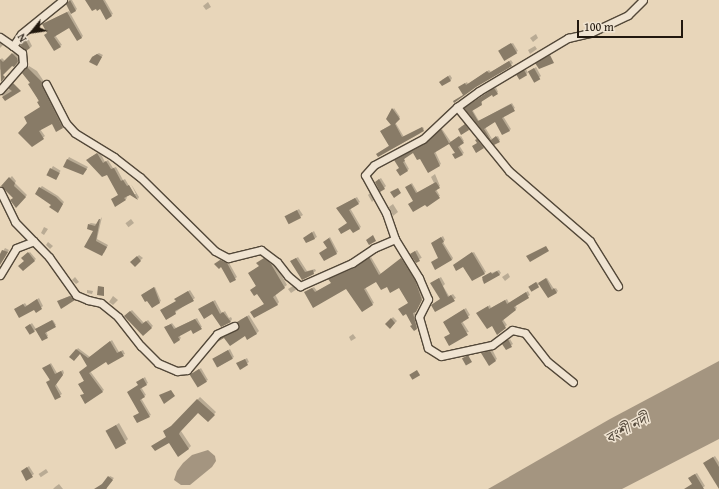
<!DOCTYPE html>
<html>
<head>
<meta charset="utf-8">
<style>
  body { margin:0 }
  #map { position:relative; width:719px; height:489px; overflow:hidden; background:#e8d6ba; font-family:"Gentium Book Plus","Noto Serif Bengali",serif }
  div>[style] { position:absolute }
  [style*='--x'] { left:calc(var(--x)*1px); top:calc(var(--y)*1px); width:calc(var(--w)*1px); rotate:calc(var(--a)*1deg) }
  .water>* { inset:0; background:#a49580 }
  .shadow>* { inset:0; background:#0003; transform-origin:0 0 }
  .building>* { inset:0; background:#887b67; transform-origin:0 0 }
  .roads { filter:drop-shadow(1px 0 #534839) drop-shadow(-1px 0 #534839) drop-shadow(0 1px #534839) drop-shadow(0 -1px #534839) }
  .street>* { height:7px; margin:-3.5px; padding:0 3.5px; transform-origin:3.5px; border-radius:3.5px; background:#f0e4d2 }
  span { translate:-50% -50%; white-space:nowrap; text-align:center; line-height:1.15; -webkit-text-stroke:3px #f0e4d2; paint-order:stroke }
  .water-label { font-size:15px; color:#554a3c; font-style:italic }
  .north { position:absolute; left:12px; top:12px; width:40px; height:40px; -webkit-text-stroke:3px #f0e4d2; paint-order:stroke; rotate:240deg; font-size:11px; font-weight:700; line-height:16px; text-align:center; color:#21180e }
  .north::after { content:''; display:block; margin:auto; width:14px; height:18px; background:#21180e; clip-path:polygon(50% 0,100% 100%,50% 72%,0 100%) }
  .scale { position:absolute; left:577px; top:20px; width:106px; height:18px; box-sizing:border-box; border:2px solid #21180e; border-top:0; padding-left:5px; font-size:12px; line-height:14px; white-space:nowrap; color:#21180e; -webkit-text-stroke:3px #f0e4d2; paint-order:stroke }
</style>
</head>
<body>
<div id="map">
  <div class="water">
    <i style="clip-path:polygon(719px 361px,719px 439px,622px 489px,488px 489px,610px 419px)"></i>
    <i style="clip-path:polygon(208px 450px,215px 456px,216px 461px,212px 467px,190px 485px,181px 485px,174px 480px,177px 471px,183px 463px,192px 455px)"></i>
  </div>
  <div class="shadow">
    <i style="clip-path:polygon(70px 0,72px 0,77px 9px,75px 11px,69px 2px)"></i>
    <i style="clip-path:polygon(88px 0,105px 0,113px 14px,111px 15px)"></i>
    <i style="clip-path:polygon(208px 2px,211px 7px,206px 10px,203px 6px)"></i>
    <i style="clip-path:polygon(69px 11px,83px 36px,81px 38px,70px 26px,55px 35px,62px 45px,60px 46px,43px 24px)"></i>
    <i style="clip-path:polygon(536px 34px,538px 38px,533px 42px,530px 38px)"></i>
    <i style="clip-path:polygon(28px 38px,32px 46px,30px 48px,21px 45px)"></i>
    <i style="clip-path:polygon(0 42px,3px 45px,0 48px)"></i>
    <i style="clip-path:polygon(513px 43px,518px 51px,505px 59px,501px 49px)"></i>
    <i style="clip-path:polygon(535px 46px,537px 49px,530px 54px,528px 50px)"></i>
    <i style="clip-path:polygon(15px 52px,19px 56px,19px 60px,4px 73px,0 69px,0 60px,2px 58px,5px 61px)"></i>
    <i style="clip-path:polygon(99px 53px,103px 55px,97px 65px,92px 57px)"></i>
    <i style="clip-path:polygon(511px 60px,513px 63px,511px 65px,476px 86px,455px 101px,464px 95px,461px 86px,467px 82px,468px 84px,489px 70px,491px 72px)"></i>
    <i style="clip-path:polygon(29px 66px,37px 71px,43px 80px,43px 84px,64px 125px,57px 130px,52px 123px,40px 129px,45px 136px,32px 146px,41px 107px,31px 83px,23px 73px)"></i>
    <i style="clip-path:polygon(536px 67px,541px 76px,535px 81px,529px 72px)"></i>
    <i style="clip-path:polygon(526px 69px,528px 73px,526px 74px,519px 73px)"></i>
    <i style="clip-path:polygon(450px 75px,452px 78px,451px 80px,442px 80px)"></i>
    <i style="clip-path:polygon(496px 87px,498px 92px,497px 93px,492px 94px,482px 100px,482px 104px,472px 109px,479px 121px,512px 103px,515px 108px,503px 116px,511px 129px,510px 130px,503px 134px,495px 121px,485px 127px,492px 139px,498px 136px,500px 140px,495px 144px,466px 108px)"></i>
    <i style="clip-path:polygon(10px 88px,16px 93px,5px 100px,2px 95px)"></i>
    <i style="clip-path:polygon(394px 108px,400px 117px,395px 122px,404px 137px,423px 127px,424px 129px,419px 134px,378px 156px,378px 153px,390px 145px,382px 130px,392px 124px,387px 119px)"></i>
    <i style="clip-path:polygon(467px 123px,471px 128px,462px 134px,461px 127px)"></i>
    <i style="clip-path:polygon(442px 129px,451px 142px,461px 136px,464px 141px,459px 145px,464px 153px,456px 158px,456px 153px,449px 142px,435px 151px,441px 164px,429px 172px,420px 157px,413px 152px,405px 157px,404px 160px,409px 169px,401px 175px,400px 168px,396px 160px,428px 142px)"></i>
    <i style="clip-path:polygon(100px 152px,105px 162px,108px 160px,113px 168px,116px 167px,123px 180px,125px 179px,134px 194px,136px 194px,131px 184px,139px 197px,138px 199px,130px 193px,126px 196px,127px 198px,125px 200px,119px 195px,107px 173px,89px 158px)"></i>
    <i style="clip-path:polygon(69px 157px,88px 167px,83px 174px,64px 166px)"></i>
    <i style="left:53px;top:166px;width:9px;height:10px;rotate:32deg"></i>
    <i style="clip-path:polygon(435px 174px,440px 186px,436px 189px,440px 196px,414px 201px,407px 186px,412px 183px,418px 193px,434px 183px,431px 177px)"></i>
    <i style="clip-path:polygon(12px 176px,16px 181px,15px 183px,27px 195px,16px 207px,14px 197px,2px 186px)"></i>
    <i style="clip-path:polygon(381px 178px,386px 186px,384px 188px,378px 180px)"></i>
    <i style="clip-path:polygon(42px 186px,58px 196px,64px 202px,59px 210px,52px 205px,40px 188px)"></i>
    <i style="clip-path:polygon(371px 192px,375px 199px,372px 202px,368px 195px)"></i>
    <i style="clip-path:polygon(357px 197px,360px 202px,350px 208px,361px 227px,354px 232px,337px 208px)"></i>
    <i style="clip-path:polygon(393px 204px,398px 212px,393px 216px,389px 207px)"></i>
    <i style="clip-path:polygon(299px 209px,303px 215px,290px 223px,288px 215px)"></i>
    <i style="clip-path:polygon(102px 217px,97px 239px,108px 245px,104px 253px,85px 247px,94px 230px,89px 224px,91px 223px,97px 224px)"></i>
    <i style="left:131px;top:219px;width:5px;height:7px;rotate:53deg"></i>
    <i style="clip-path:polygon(44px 227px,48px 229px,44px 235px,41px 233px)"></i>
    <i style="clip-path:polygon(314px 231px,317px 237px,308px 242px,304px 238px)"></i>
    <i style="clip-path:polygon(443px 236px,445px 240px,443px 242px,453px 258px,452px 260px,439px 257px,434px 242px)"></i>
    <i style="clip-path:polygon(330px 237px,338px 252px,336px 253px,328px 248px,324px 242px)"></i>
    <i style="clip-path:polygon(48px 242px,53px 246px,50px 249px,46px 245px)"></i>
    <i style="clip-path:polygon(5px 248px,9px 250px,3px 260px,0 261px,0 257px)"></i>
    <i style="left:417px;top:250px;width:9px;height:7px;rotate:58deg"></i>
    <i style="clip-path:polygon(30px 252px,36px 259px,23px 270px,25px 261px,23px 258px)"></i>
    <i style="clip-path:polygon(474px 252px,486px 272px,472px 280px,467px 256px)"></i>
    <i style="clip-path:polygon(139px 255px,143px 258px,135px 265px,132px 262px)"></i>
    <i style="clip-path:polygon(267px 257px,274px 262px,287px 285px,275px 294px,279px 302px,277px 305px,264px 304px,258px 292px,251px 290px,256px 286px,249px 273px,260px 266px,258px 263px)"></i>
    <i style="clip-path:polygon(298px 257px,307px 271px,315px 269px,316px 271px,302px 279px,291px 261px)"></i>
    <i style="clip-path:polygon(371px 257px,381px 274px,403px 258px,416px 278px,423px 298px,415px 311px,418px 326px,417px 328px,413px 324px,409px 303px,399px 287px,387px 286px,377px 281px,365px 287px,374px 303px,372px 304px,346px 288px,313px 306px,307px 291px,314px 287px,317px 291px,332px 283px,330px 279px,331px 277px,357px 266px)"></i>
    <i style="clip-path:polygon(223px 258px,228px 261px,237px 277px,231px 282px,221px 266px,217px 263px)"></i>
    <i style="clip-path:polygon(499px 270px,501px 273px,499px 275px,484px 283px,482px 280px,484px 276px)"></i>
    <i style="clip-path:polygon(508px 273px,510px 277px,505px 281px,502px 277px)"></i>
    <i style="clip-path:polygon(75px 277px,79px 282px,76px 284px,72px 280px)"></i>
    <i style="clip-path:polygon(441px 277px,445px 284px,443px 286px,449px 296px,453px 294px,456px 298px,435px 310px,441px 299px,433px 282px)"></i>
    <i style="clip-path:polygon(547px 278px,554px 289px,556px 288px,558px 291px,557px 292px,548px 297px,540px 284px,532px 290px,530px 286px,537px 282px,538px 284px)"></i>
    <i style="clip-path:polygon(293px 286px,297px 289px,291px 293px,288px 289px)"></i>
    <i style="clip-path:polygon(155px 287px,161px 301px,152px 307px,143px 294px)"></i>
    <i style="clip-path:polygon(87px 290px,93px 291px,92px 294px,87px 293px)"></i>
    <i style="clip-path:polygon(190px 290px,195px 298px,166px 319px,177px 301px,176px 299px)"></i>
    <i style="clip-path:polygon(528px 291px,530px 295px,515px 305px,517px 308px,503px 319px,507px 325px,498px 333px,492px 324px,479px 312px,490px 305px,491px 308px,507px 299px,509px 303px)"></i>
    <i style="clip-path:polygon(72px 295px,75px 298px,74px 300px,60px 300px)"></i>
    <i style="clip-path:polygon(113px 296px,118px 300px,113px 305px,109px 302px)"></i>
    <i style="clip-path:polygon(39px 298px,43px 306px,36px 312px,34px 308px,17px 308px,25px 303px,27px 306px)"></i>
    <i style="clip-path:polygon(215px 300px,222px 313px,225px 311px,229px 318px,231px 317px,232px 319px,231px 321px,221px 325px,212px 313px,201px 308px)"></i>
    <i style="clip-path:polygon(466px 308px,470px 315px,462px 321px,469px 332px,447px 336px,451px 333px,444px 322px)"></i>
    <i style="clip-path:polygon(132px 310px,144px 323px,148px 320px,153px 326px,143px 334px,125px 316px)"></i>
    <i style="clip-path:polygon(249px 315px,259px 331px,257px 333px,247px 339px,245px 335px,223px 336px,239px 328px,240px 320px)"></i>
    <i style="clip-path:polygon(393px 317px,397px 321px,390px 328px,387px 324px)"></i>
    <i style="clip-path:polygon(197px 318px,202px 327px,191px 329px,179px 335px,181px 338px,179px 340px,167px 326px,172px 323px,176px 328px)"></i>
    <i style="clip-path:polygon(53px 320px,56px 325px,46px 331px,48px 336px,42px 340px,36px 330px,34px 331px,28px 326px,32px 323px,36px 329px)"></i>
    <i style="clip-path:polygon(353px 334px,356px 338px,351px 341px,349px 337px)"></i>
    <i style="clip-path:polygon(510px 339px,513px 344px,506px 349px,504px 344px)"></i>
    <i style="clip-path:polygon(112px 340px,119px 352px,123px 350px,125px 354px,106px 361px,90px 371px,104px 390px,86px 403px,82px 396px,85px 393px,81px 383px,85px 380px,88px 366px,80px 352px,71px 357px,78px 348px,90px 357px)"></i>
    <i style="clip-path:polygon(230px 349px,234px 357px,218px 367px,215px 358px)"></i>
    <i style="clip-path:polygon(492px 349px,497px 359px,489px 365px,482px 353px)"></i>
    <i style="clip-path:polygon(247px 358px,249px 362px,240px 368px,240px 362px)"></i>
    <i style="clip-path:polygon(51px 363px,57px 373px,63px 370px,64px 373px,56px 384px,62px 394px,56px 398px,45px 367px)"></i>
    <i style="clip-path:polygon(201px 368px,208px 380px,206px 381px,191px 375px)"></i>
    <i style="clip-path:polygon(145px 377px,148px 383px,141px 387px,146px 395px,141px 398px,151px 415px,149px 416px,140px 413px,139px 381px)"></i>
    <i style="clip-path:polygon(200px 397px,216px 412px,208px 421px,198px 412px,181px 431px,191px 446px,188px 449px,169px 441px,153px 446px,167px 437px,164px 431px,175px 424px)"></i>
    <i style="clip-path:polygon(119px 423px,128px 439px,125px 442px,107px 431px)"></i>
    <i style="clip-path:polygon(715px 456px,719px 462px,719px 485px,704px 463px)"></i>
    <i style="clip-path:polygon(29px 466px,34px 474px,27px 479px,24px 470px)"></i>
    <i style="left:46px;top:469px;width:4px;height:9px;rotate:56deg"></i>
    <i style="clip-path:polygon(697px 473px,705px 486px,701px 489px,690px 489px,693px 484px,691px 476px)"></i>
    <i style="clip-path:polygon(110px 476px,114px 478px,106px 487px,107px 489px,97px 489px)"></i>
    <i style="clip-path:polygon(59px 484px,63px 489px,53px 489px,55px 487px)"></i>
  </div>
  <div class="building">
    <i style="clip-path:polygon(70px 0,76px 11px,71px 14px,66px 4px)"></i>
    <i style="clip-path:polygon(85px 0,103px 0,112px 16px,106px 20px,100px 9px,97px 11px,96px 9px,92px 11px)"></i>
    <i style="clip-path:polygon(67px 12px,82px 38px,77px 41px,69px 28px,54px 37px,61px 47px,54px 51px,44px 35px,47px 33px,42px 24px)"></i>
    <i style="clip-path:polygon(25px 39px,30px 48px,26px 51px,20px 45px)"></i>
    <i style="left:511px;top:43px;width:12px;height:15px;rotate:59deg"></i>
    <i style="clip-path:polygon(12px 53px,17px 58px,18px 62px,14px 67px,12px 66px,3px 75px,5px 77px,1px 82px,0 59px,3px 62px)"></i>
    <i style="clip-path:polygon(97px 54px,102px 57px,97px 66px,89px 62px,92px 57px)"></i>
    <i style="clip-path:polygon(550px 55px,554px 63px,539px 69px,535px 63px)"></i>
    <i style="clip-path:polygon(509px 61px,512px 66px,476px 87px,454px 103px,453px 101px,463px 95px,458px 87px,465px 83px,466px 85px,487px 71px,489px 73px)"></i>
    <i style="clip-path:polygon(27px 67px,42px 82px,42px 86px,63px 128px,56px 132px,52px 124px,39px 131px,44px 139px,32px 147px,18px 133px,27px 123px,24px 117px,40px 107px,37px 102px,39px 101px,28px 84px,30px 83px,22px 73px)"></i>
    <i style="left:534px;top:68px;width:13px;height:7px;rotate:61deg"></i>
    <i style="left:524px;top:70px;width:6px;height:9px;rotate:59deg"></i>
    <i style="clip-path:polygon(448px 76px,451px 81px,442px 86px,439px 82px)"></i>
    <i style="clip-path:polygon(13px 83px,21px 91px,5px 101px,2px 97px,12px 91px,8px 88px)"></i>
    <i style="clip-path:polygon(494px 88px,498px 94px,493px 97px,492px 95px,481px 102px,482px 105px,472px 111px,478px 121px,511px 104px,515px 111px,502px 118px,510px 131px,502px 135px,495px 122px,484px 129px,491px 140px,496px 136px,500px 142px,494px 145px,464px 108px)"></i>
    <i style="clip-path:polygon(392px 108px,400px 119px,395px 124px,402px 137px,422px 127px,424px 131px,378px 157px,376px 154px,389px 146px,380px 131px,391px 125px,386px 119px)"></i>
    <i style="clip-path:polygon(465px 124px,469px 130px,461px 135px,458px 129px)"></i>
    <i style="clip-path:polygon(441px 129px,449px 143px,459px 136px,464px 143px,458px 147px,463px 155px,455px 159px,452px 154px,455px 153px,449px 144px,434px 153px,440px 166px,428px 173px,420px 159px,417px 160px,413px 153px,404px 159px,405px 161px,403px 162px,408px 171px,400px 176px,396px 170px,399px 168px,394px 160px,426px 143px)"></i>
    <i style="clip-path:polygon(477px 139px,484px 148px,476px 153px,472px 146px,477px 143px,475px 140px)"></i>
    <i style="clip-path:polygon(97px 153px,103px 163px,106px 161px,111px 169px,114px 168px,121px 181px,123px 180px,127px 186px,129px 185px,138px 200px,130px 195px,124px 198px,126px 200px,115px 207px,111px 199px,118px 195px,107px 175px,102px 177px,86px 160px)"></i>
    <i style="clip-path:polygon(67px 159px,87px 169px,83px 175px,63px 167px)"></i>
    <i style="left:50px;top:168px;width:11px;height:8px;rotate:27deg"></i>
    <i style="clip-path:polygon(9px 177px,15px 183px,14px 186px,26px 197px,16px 208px,10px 200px,13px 198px,1px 186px)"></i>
    <i style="clip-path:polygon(379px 179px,385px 189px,380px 192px,375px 182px)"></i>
    <i style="clip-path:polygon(436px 182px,440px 188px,435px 191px,440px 198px,427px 207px,425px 205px,413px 212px,408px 204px,413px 201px,405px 187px,411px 184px,416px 193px)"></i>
    <i style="clip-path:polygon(39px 187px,56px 197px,63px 204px,58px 213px,49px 207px,51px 205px,35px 194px)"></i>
    <i style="clip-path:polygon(398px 188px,401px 193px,394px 198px,390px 192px)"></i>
    <i style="clip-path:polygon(355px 198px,359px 204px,349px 210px,360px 229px,353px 233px,350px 229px,341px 234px,338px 229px,347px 223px,336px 208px)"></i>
    <i style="left:297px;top:210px;width:9px;height:14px;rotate:63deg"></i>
    <i style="clip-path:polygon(99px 219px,100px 219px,96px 241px,107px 247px,102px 256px,84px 247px,93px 231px,87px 229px,88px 224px,95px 226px)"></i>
    <i style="clip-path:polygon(312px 232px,315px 239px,306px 243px,303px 238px)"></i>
    <i style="clip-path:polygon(373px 235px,376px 241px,369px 245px,366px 240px)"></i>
    <i style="clip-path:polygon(441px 237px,444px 242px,442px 243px,452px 260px,435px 270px,431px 262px,438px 258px,431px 243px)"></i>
    <i style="clip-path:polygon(329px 238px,337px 254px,324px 261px,319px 253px,327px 248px,323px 242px)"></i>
    <i style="clip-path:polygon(546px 246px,549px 251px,530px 262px,526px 256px)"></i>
    <i style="clip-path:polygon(2px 250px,8px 252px,0 265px,0 254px)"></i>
    <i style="clip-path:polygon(415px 251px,420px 261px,416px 263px,410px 254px)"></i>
    <i style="clip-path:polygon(28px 252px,35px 261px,23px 271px,18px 266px,24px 261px,21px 258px)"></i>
    <i style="clip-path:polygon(472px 252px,485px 274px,472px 281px,463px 267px,456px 271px,453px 265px)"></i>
    <i style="clip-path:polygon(137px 256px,141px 261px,135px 267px,130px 262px)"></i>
    <i style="clip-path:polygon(369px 257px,379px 275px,401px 258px,415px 280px,422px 300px,416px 312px,413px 313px,417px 329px,414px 331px,410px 326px,412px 325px,406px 314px,403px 316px,398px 309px,408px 303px,399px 288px,390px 293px,387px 287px,381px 290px,376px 282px,364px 289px,373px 305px,362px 312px,346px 289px,313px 308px,304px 292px,312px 288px,315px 292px,331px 283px,328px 279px,354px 268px)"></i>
    <i style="clip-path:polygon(264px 258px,271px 264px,285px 288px,273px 297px,278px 305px,254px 318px,250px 312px,264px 304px,257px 294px,254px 296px,250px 290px,256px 286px,248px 273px,259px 266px,256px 263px)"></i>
    <i style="clip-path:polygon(296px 258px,305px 272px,313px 270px,314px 274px,302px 280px,290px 261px)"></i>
    <i style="clip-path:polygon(220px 260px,227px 263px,236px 280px,230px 283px,221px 267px,219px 269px,214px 264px)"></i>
    <i style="clip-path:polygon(497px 271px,500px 275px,484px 284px,482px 277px,491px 272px,492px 274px)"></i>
    <i style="clip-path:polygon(439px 278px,448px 297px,451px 295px,455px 301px,435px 312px,431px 305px,440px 299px,430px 283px)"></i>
    <i style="clip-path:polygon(546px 278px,552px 290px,554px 288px,557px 293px,548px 298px,538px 283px)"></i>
    <i style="left:536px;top:282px;width:6px;height:9px;rotate:59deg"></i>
    <i style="clip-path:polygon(98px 286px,104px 287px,104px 296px,97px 295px)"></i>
    <i style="clip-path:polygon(154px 287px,160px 303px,152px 308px,147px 301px,145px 302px,141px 295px)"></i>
    <i style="clip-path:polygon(188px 291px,194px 301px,175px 311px,176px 314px,166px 320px,160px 310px,176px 301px,174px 299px)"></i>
    <i style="clip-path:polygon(526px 292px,529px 298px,514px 307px,516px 310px,502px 321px,506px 328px,497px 335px,492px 326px,487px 329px,476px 313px,488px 306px,489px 309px,505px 300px,507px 304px)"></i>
    <i style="clip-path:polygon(70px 296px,75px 300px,61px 309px,57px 301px)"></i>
    <i style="clip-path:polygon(37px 299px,42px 309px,36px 313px,34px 310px,19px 318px,14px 309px,23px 304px,25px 307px)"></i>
    <i style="clip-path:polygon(213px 301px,220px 314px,223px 312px,231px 322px,221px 327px,212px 314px,204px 319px,198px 309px)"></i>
    <i style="clip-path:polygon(464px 309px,469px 318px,461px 323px,468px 335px,449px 346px,444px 337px,450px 334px,443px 322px)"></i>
    <i style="clip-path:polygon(130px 311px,142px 324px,146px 321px,152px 328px,143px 336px,124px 316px)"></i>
    <i style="clip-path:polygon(247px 316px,257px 334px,247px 340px,245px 336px,230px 346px,224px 338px,217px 342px,220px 338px,238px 329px,239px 326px,237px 322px)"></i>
    <i style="clip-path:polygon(391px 318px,395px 323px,390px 329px,385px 324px)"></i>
    <i style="clip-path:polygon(195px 319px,202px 329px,193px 334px,191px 330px,178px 337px,180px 340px,174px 344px,164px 327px,171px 324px,174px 329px)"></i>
    <i style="clip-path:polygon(52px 320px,56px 327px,45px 333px,48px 338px,42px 341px,35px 329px)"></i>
    <i style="left:30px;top:324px;width:9px;height:6px;rotate:58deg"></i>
    <i style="clip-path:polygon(508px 339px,512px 347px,506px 350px,502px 344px)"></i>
    <i style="clip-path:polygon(110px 341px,117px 353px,121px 351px,124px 356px,108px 365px,106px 362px,89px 373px,103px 392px,85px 404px,80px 395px,84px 394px,78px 384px,84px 381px,79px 372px,87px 366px,80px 354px,74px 361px,69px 357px,76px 349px,88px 358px)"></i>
    <i style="left:228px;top:350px;width:10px;height:18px;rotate:61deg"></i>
    <i style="clip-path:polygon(490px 351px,496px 361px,489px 366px,481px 353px)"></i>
    <i style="left:468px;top:355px;width:8px;height:7px;rotate:60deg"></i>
    <i style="clip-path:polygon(245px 359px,248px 365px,240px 370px,236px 363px)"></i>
    <i style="clip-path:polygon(50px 364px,55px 374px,61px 371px,63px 375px,55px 386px,61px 397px,55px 400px,46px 382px,50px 380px,42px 368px)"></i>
    <i style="left:199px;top:369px;width:15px;height:11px;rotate:58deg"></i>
    <i style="left:417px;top:370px;width:6px;height:9px;rotate:59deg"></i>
    <i style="clip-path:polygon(143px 378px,147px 385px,140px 389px,145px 397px,140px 400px,150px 417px,137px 423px,133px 416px,139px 413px,127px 392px,138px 385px,136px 382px)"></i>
    <i style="clip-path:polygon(171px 390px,175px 396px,164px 404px,159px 395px)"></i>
    <i style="clip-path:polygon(197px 399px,215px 415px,208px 422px,198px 413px,180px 432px,179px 434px,189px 449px,178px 457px,169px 443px,155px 451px,151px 446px,166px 437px,163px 431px,171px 426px)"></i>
    <i style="left:116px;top:425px;width:21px;height:12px;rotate:61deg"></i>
    <i style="clip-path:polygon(713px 457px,719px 467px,719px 489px,703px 463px)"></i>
    <i style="clip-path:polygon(27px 467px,33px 477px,26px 481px,21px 471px)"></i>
    <i style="clip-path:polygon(695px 474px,704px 489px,684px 489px,692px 484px,688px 478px)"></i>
    <i style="clip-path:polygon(108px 476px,113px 480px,106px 489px,94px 489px,102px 484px)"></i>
  </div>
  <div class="roads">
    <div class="street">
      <i style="--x:0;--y:37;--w:16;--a:35"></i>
      <i style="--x:46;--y:84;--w:44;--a:62.9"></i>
      <i style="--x:66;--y:123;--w:13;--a:48"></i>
      <i style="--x:75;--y:133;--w:46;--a:31.6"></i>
      <i style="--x:114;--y:157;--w:33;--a:38"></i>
      <i style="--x:140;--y:177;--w:105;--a:44.6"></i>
      <i style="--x:215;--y:251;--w:15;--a:28"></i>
      <i style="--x:228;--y:258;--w:34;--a:-14"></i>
      <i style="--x:261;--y:250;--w:20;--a:37"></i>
      <i style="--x:277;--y:262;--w:18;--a:52"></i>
      <i style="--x:288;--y:276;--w:16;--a:40"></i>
      <i style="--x:300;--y:286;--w:57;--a:-23.9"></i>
      <i style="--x:352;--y:263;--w:27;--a:-34"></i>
      <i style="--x:374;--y:248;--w:23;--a:-23"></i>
      <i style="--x:395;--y:239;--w:28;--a:-109"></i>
      <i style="--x:386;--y:213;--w:43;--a:-118.9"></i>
      <i style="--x:365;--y:175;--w:13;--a:-48"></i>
      <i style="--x:374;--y:165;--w:55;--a:-28"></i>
      <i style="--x:423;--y:139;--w:47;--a:-43.3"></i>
      <i style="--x:457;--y:107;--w:27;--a:-36"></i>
      <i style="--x:479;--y:91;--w:104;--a:-30.8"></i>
      <i style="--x:568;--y:38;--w:23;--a:-13"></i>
      <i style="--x:590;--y:33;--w:42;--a:-25.3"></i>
      <i style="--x:628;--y:15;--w:21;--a:-45"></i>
      <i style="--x:0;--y:90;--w:35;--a:-49"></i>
      <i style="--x:23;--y:64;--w:11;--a:-95"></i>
      <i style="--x:22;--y:53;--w:11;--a:-142"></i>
      <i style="--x:13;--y:46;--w:14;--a:-56"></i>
      <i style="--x:21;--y:34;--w:54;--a:-39"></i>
      <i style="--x:457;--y:107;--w:82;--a:50.9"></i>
      <i style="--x:509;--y:171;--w:107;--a:40.8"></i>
      <i style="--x:590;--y:241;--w:53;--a:58.1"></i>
      <i style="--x:0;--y:191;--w:34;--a:64"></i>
      <i style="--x:15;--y:222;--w:49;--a:45.8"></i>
      <i style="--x:49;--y:257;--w:47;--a:54.6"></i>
      <i style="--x:76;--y:295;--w:13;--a:23"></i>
      <i style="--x:88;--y:300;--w:13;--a:13"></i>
      <i style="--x:101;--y:303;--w:22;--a:39"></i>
      <i style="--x:118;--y:317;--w:37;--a:52"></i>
      <i style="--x:141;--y:346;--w:24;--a:45"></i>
      <i style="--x:158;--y:363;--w:21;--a:23"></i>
      <i style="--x:177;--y:371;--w:10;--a:-6"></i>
      <i style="--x:187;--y:370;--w:47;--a:-50.2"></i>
      <i style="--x:217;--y:334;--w:19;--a:-25"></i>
      <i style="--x:395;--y:239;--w:46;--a:58.4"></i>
      <i style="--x:419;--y:278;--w:23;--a:67"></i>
      <i style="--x:428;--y:299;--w:20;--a:117"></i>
      <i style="--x:419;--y:317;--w:32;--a:74"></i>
      <i style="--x:428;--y:348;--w:15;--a:32"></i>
      <i style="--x:441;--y:356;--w:52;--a:-12.2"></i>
      <i style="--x:492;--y:345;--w:25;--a:-37"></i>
      <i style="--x:512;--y:330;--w:13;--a:13"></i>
      <i style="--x:525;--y:333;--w:37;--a:52"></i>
      <i style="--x:548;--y:362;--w:32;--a:39"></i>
      <i style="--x:0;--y:275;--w:31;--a:-59"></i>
      <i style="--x:16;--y:248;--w:19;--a:-21"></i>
    </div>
  </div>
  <div class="water-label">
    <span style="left:627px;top:428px;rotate:-29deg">বংশী নদী</span>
  </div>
  <div class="north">N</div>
  <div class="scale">100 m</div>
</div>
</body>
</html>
